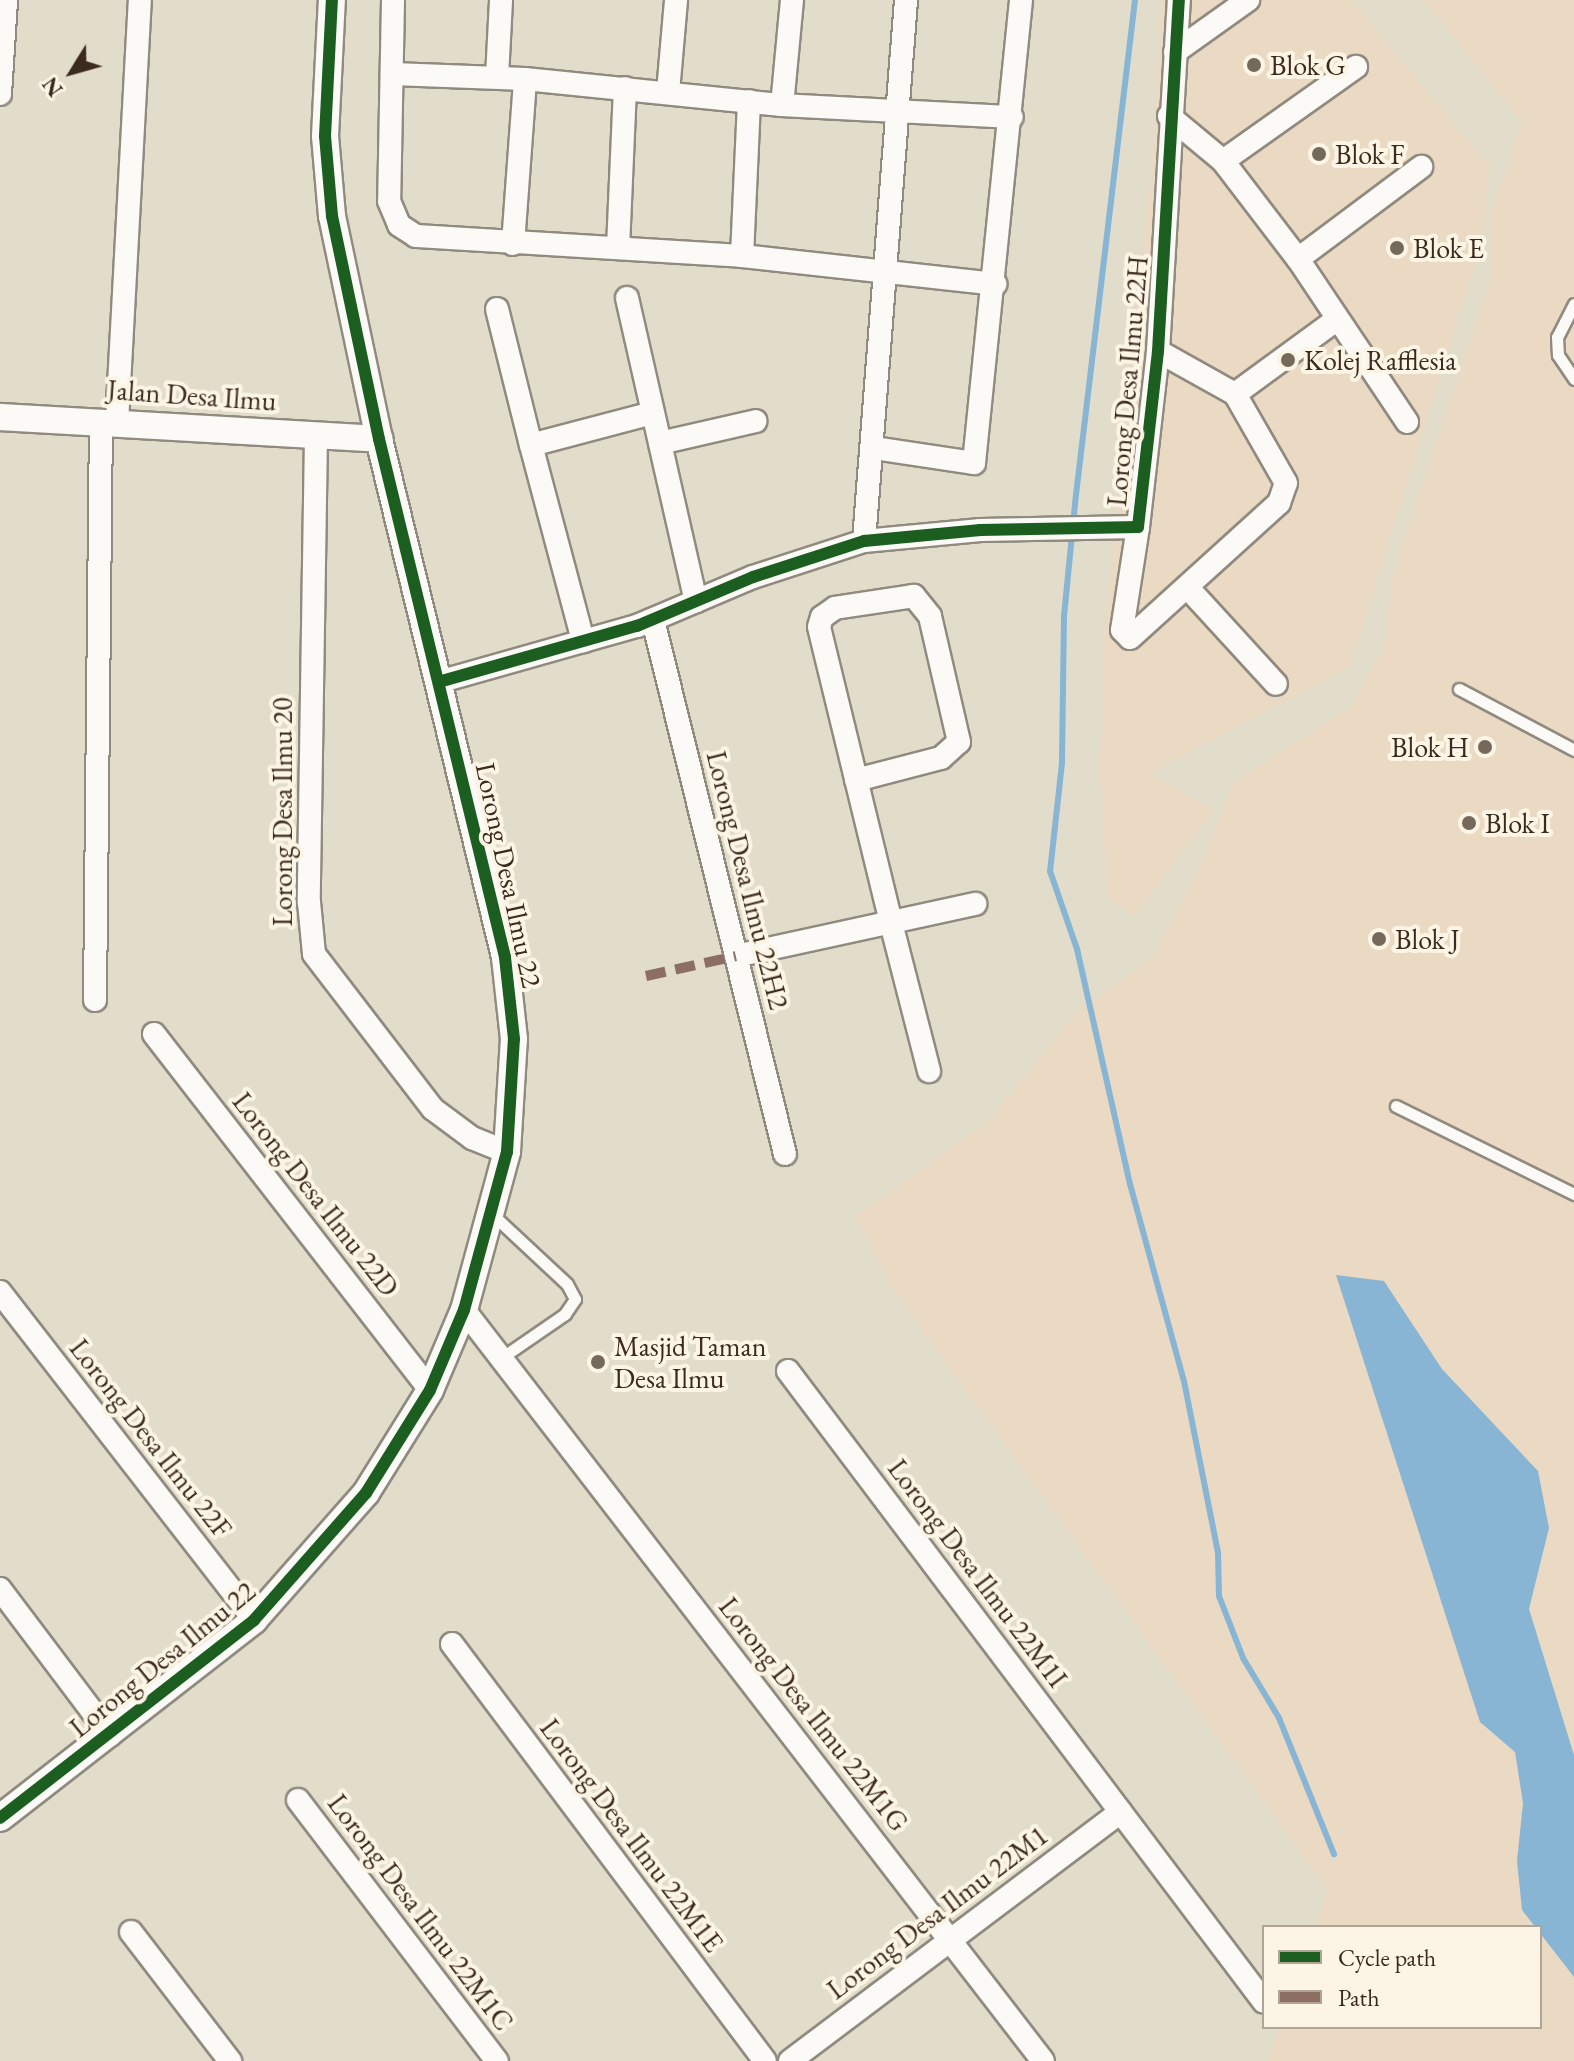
<!DOCTYPE html>
<html>
<head>
<meta charset="utf-8">
<style>
  body { margin:0 }
  #map { position:relative; width:1574px; height:2061px; overflow:hidden; background:#e2ddcb; font-family:"EB Garamond",serif }
  div>[style] { position:absolute }
  [style*='--x'] { left:calc(var(--x)*1px); top:calc(var(--y)*1px); width:calc(var(--w)*1px); rotate:calc(var(--a)*1deg) }
  .built>* { inset:0; background:#ead9c3 }
  .water>* { inset:0; background:#88b5d3 }
  .stream>* { height:6px; margin:-3px; padding:0 3px; transform-origin:3px; border-radius:3px; background:#88b5d3 }
  .roads { filter:drop-shadow(2px 0 #908a7f) drop-shadow(-2px 0 #908a7f) drop-shadow(0 2px #908a7f) drop-shadow(0 -2px #908a7f) }
  .service>* { height:11px; margin:-5.5px; padding:0 5.5px; transform-origin:5.5px; border-radius:5.5px; background:#fbfaf7 }
  .minor>* { height:22px; margin:-11px; padding:0 11px; transform-origin:11px; border-radius:11px; background:#fbfaf7 }
  .tertiary>* { height:26px; margin:-13px; padding:0 13px; transform-origin:13px; border-radius:13px; background:#fbfaf7 }
  .quiet>* { height:10px; margin-top:-5px; transform-origin:0; background:repeating-linear-gradient(90deg,#8d6e63 0 20px,transparent 0 30px) }
  .cycleway>* { height:12px; margin:-6px; padding:0 6px; transform-origin:6px; border-radius:6px; background:#1b5e20 }
  .dots>* { width:22px; height:22px; translate:-50% -50%; box-sizing:border-box; border:4px solid #fcf5e5; border-radius:50% }
  span { translate:-50% -50%; white-space:nowrap; text-align:center; line-height:1.15; -webkit-text-stroke:8px #fcf5e5; paint-order:stroke }
  .poi-label { font-size:28px; color:#3b2a1e }
  .left { translate:0 -50%; text-align:left }
  .right { translate:-100% -50%; text-align:right }
  .street-label { font-size:28px; color:#3b2a1e }
  .legend { position:absolute; left:1262px; top:1925px; width:280px; height:104px; box-sizing:border-box; background:#fcf5e5; border:2px solid #afa495; margin:0; padding:10px 14px; list-style:none; font-size:24px; color:#3b2a1e }
  .legend li { display:flex; align-items:center; gap:16px; height:40px }
  .legend b { width:40px; border:2px solid #afa495 }
  .north { position:absolute; left:32px; top:32px; width:80px; height:80px; -webkit-text-stroke:6px #fcf5e5; paint-order:stroke; rotate:233deg; font-size:22px; font-weight:700; line-height:32px; text-align:center; color:#3b2a1e }
  .north::after { content:''; display:block; margin:auto; width:28px; height:36px; background:#3b2a1e; clip-path:polygon(50% 0,100% 100%,50% 72%,0 100%) }
</style>
</head>
<body>
<div id="map">
  <div class="built">
    <i style="clip-path:polygon(1161px 0,1351px 0,1489px 165px,1483px 238px,1350px 667px,1150px 773px,1213px 810px,1134px 916px,1107px 897px,1100px 770px,1103px 653px,1153px 148px)"></i>
    <i style="clip-path:polygon(1424px 0,1574px 0,1574px 2061px,1268px 2061px,1280px 2027px,1540px 2027px,1540px 1927px,1316px 1927px,1328px 1890px,894px 1291px,856px 1216px,987px 1122px,1076px 1014px,1154px 955px,1199px 867px,1234px 782px,1352px 706px,1387px 639px,1390px 583px,1491px 276px,1492px 212px,1522px 122px)"></i>
  </div>
  <div class="water">
    <i style="clip-path:polygon(1336px 1275px,1384px 1281px,1442px 1369px,1538px 1471px,1549px 1528px,1529px 1609px,1574px 1755px,1574px 1977px,1522px 1910px,1517px 1861px,1523px 1803px,1515px 1752px,1480px 1722px)"></i>
  </div>
  <div class="stream">
    <i style="--x:1135;--y:0;--w:498;--a:96.8"></i>
    <i style="--x:1076;--y:494;--w:123;--a:95.6"></i>
    <i style="--x:1064;--y:616;--w:147;--a:90.8"></i>
    <i style="--x:1062;--y:763;--w:109;--a:96.3"></i>
    <i style="--x:1050;--y:871;--w:83;--a:70.9"></i>
    <i style="--x:1077;--y:949;--w:241;--a:77.3"></i>
    <i style="--x:1130;--y:1184;--w:204;--a:74.7"></i>
    <i style="--x:1184;--y:1381;--w:174;--a:78.8"></i>
    <i style="--x:1218;--y:1552;--w:44;--a:88.7"></i>
    <i style="--x:1219;--y:1596;--w:66;--a:68.8"></i>
    <i style="--x:1243;--y:1658;--w:70;--a:59"></i>
    <i style="--x:1279;--y:1718;--w:147;--a:68"></i>
  </div>
  <div class="roads">
    <div class="service">
      <i style="--x:1574;--y:304;--w:37;--a:117"></i>
      <i style="--x:1557;--y:337;--w:18;--a:87"></i>
      <i style="--x:1558;--y:355;--w:29;--a:56"></i>
      <i style="--x:1459;--y:689;--w:130;--a:27.9"></i>
      <i style="--x:1396;--y:1106;--w:199;--a:26.3"></i>
      <i style="--x:493;--y:1215;--w:101;--a:43"></i>
      <i style="--x:567;--y:1284;--w:17;--a:62"></i>
      <i style="--x:575;--y:1299;--w:18;--a:124"></i>
      <i style="--x:565;--y:1314;--w:78;--a:145.5"></i>
    </div>
    <div class="minor">
      <i style="--x:393;--y:0;--w:201;--a:91.1"></i>
      <i style="--x:389;--y:201;--w:26;--a:67"></i>
      <i style="--x:399;--y:225;--w:20;--a:33"></i>
      <i style="--x:416;--y:236;--w:327;--a:3.5"></i>
      <i style="--x:742;--y:256;--w:255;--a:6.3"></i>
      <i style="--x:792;--y:0;--w:105;--a:95.4"></i>
      <i style="--x:782;--y:105;--w:230;--a:3"></i>
      <i style="--x:1175;--y:52;--w:90;--a:-35.5"></i>
      <i style="--x:393;--y:74;--w:132;--a:2.2"></i>
      <i style="--x:525;--y:79;--w:258;--a:5.8"></i>
      <i style="--x:497;--y:77;--w:77;--a:-87"></i>
      <i style="--x:668;--y:92;--w:92;--a:-85"></i>
      <i style="--x:0;--y:94;--w:94;--a:-86.3"></i>
      <i style="--x:1169;--y:116;--w:70;--a:39.8"></i>
      <i style="--x:1223;--y:161;--w:123;--a:52.6"></i>
      <i style="--x:1298;--y:259;--w:196;--a:56.2"></i>
      <i style="--x:1223;--y:161;--w:163;--a:-35.3"></i>
      <i style="--x:513;--y:244;--w:165;--a:-85.8"></i>
      <i style="--x:618;--y:248;--w:160;--a:-87.5"></i>
      <i style="--x:742;--y:256;--w:155;--a:-87.4"></i>
      <i style="--x:1298;--y:259;--w:154;--a:-36.8"></i>
      <i style="--x:627;--y:298;--w:311;--a:77.2"></i>
      <i style="--x:497;--y:309;--w:140;--a:76"></i>
      <i style="--x:531;--y:445;--w:125;--a:-14.8"></i>
      <i style="--x:1235;--y:394;--w:125;--a:-36.2"></i>
      <i style="--x:117;--y:422;--w:423;--a:-86.9"></i>
      <i style="--x:316;--y:436;--w:466;--a:90.9"></i>
      <i style="--x:309;--y:902;--w:52;--a:84.5"></i>
      <i style="--x:314;--y:954;--w:195;--a:52.5"></i>
      <i style="--x:433;--y:1109;--w:49;--a:36.6"></i>
      <i style="--x:472;--y:1138;--w:38;--a:22"></i>
      <i style="--x:660;--y:443;--w:98;--a:-12.9"></i>
      <i style="--x:531;--y:445;--w:203;--a:75.1"></i>
      <i style="--x:874;--y:448;--w:101;--a:8.5"></i>
      <i style="--x:974;--y:463;--w:465;--a:-84.2"></i>
      <i style="--x:1138;--y:527;--w:104;--a:98.8"></i>
      <i style="--x:1122;--y:630;--w:11;--a:45"></i>
      <i style="--x:1130;--y:638;--w:201;--a:-42.2"></i>
      <i style="--x:1279;--y:503;--w:21;--a:-71"></i>
      <i style="--x:1286;--y:483;--w:103;--a:-119.8"></i>
      <i style="--x:1235;--y:394;--w:88;--a:-150.8"></i>
      <i style="--x:864;--y:541;--w:543;--a:-85.56"></i>
      <i style="--x:1188;--y:588;--w:130;--a:47.5"></i>
      <i style="--x:653;--y:620;--w:550;--a:76.12"></i>
      <i style="--x:442;--y:681;--w:203;--a:-15.8"></i>
      <i style="--x:637;--y:626;--w:126;--a:-22.9"></i>
      <i style="--x:753;--y:577;--w:117;--a:-18"></i>
      <i style="--x:864;--y:541;--w:117;--a:-5.4"></i>
      <i style="--x:980;--y:530;--w:158;--a:-1.1"></i>
      <i style="--x:1138;--y:527;--w:177;--a:-83.5"></i>
      <i style="--x:1158;--y:351;--w:352;--a:-86.6"></i>
      <i style="--x:856;--y:780;--w:88;--a:-14.5"></i>
      <i style="--x:941;--y:758;--w:24;--a:-42"></i>
      <i style="--x:959;--y:742;--w:129;--a:-103"></i>
      <i style="--x:930;--y:616;--w:26;--a:-129"></i>
      <i style="--x:914;--y:596;--w:80;--a:171.4"></i>
      <i style="--x:835;--y:608;--w:16;--a:145"></i>
      <i style="--x:822;--y:617;--w:10;--a:107"></i>
      <i style="--x:819;--y:627;--w:305;--a:76.3"></i>
      <i style="--x:891;--y:923;--w:153;--a:75.6"></i>
      <i style="--x:736;--y:956;--w:245;--a:-12.3"></i>
      <i style="--x:95;--y:1000;--w:579;--a:-89.41"></i>
      <i style="--x:154;--y:1034;--w:450;--a:52.2"></i>
      <i style="--x:0;--y:1292;--w:415;--a:52.2"></i>
      <i style="--x:464;--y:1310;--w:948;--a:52.37"></i>
      <i style="--x:788;--y:1371;--w:790;--a:52.97"></i>
      <i style="--x:0;--y:1589;--w:183;--a:53"></i>
      <i style="--x:452;--y:1644;--w:521;--a:53.11"></i>
      <i style="--x:298;--y:1800;--w:328;--a:52.7"></i>
      <i style="--x:131;--y:1932;--w:163;--a:52.5"></i>
      <i style="--x:790;--y:2061;--w:414;--a:-37"></i>
    </div>
    <div class="tertiary">
      <i style="--x:0;--y:417;--w:380;--a:3.3"></i>
      <i style="--x:0;--y:1818;--w:322;--a:-37.9"></i>
      <i style="--x:254;--y:1620;--w:169;--a:-48.6"></i>
      <i style="--x:366;--y:1493;--w:121;--a:-58.1"></i>
      <i style="--x:430;--y:1390;--w:87;--a:-67"></i>
      <i style="--x:464;--y:1310;--w:164;--a:-74.8"></i>
      <i style="--x:507;--y:1152;--w:113;--a:-86.5"></i>
      <i style="--x:514;--y:1039;--w:82;--a:-96.3"></i>
      <i style="--x:505;--y:957;--w:533;--a:-103.67"></i>
      <i style="--x:379;--y:439;--w:228;--a:-101.9"></i>
      <i style="--x:332;--y:216;--w:80;--a:-95"></i>
      <i style="--x:325;--y:136;--w:136;--a:-87.1"></i>
    </div>
  </div>
  <div class="quiet">
    <i style="--x:646;--y:976;--w:92;--a:-12.5"></i>
  </div>
  <div class="cycleway">
    <i style="--x:442;--y:681;--w:203;--a:-15.8"></i>
    <i style="--x:637;--y:626;--w:126;--a:-22.9"></i>
    <i style="--x:753;--y:577;--w:117;--a:-18"></i>
    <i style="--x:864;--y:541;--w:117;--a:-5.4"></i>
    <i style="--x:980;--y:530;--w:158;--a:-1.1"></i>
    <i style="--x:1138;--y:527;--w:177;--a:-83.5"></i>
    <i style="--x:1158;--y:351;--w:352;--a:-86.6"></i>
    <i style="--x:0;--y:1818;--w:322;--a:-37.9"></i>
    <i style="--x:254;--y:1620;--w:169;--a:-48.6"></i>
    <i style="--x:366;--y:1493;--w:121;--a:-58.1"></i>
    <i style="--x:430;--y:1390;--w:87;--a:-67"></i>
    <i style="--x:464;--y:1310;--w:164;--a:-74.8"></i>
    <i style="--x:507;--y:1152;--w:113;--a:-86.5"></i>
    <i style="--x:514;--y:1039;--w:82;--a:-96.3"></i>
    <i style="--x:505;--y:957;--w:533;--a:-103.67"></i>
    <i style="--x:379;--y:439;--w:228;--a:-101.9"></i>
    <i style="--x:332;--y:216;--w:80;--a:-95"></i>
    <i style="--x:325;--y:136;--w:136;--a:-87.1"></i>
  </div>
  <div class="dots">
    <i style="left:1254px;top:65px;background:#75695b"></i>
    <i style="left:1319px;top:154px;background:#75695b"></i>
    <i style="left:1397px;top:248px;background:#75695b"></i>
    <i style="left:1288px;top:360px;background:#75695b"></i>
    <i style="left:1485px;top:747px;background:#75695b"></i>
    <i style="left:1469px;top:823px;background:#75695b"></i>
    <i style="left:1379px;top:939px;background:#75695b"></i>
    <i style="left:598px;top:1362px;background:#75695b"></i>
  </div>
  <div class="poi-label">
    <span class="left" style="left:1270px;top:65px">Blok G</span>
    <span class="left" style="left:1335px;top:154px">Blok F</span>
    <span class="left" style="left:1413px;top:248px">Blok E</span>
    <span class="left" style="left:1304px;top:360px">Kolej Rafflesia</span>
    <span class="right" style="left:1469px;top:747px">Blok H</span>
    <span class="left" style="left:1485px;top:823px">Blok I</span>
    <span class="left" style="left:1395px;top:939px">Blok J</span>
    <span class="left" style="left:614px;top:1362px">Masjid Taman<br>Desa Ilmu</span>
  </div>
  <div class="street-label">
    <span style="left:1127px;top:381px;rotate:-85deg">Lorong Desa Ilmu 22H</span>
    <span style="left:192px;top:395px;rotate:4deg">Jalan Desa Ilmu</span>
    <span style="left:282px;top:812px;rotate:-90deg">Lorong Desa Ilmu 20</span>
    <span style="left:509px;top:875px;rotate:78deg">Lorong Desa Ilmu 22</span>
    <span style="left:748px;top:880px;rotate:76deg">Lorong Desa Ilmu 22H2</span>
    <span style="left:316px;top:1194px;rotate:52deg">Lorong Desa Ilmu 22D</span>
    <span style="left:151px;top:1438px;rotate:52deg">Lorong Desa Ilmu 22F</span>
    <span style="left:978px;top:1573px;rotate:53deg">Lorong Desa Ilmu 22M1I</span>
    <span style="left:162px;top:1659px;rotate:-39deg">Lorong Desa Ilmu 22</span>
    <span style="left:814px;top:1714px;rotate:52deg">Lorong Desa Ilmu 22M1G</span>
    <span style="left:632px;top:1835px;rotate:53deg">Lorong Desa Ilmu 22M1E</span>
    <span style="left:421px;top:1912px;rotate:53deg">Lorong Desa Ilmu 22M1C</span>
    <span style="left:937px;top:1912px;rotate:-37deg">Lorong Desa Ilmu 22M1</span>
  </div>
  <ul class="legend">
  <li><b style="height:10px;background:#1b5e20"></b>Cycle path</li>
  <li><b style="height:10px;background:#8d6e63"></b>Path</li>
  </ul>
  <div class="north">N</div>
</div>
</body>
</html>
